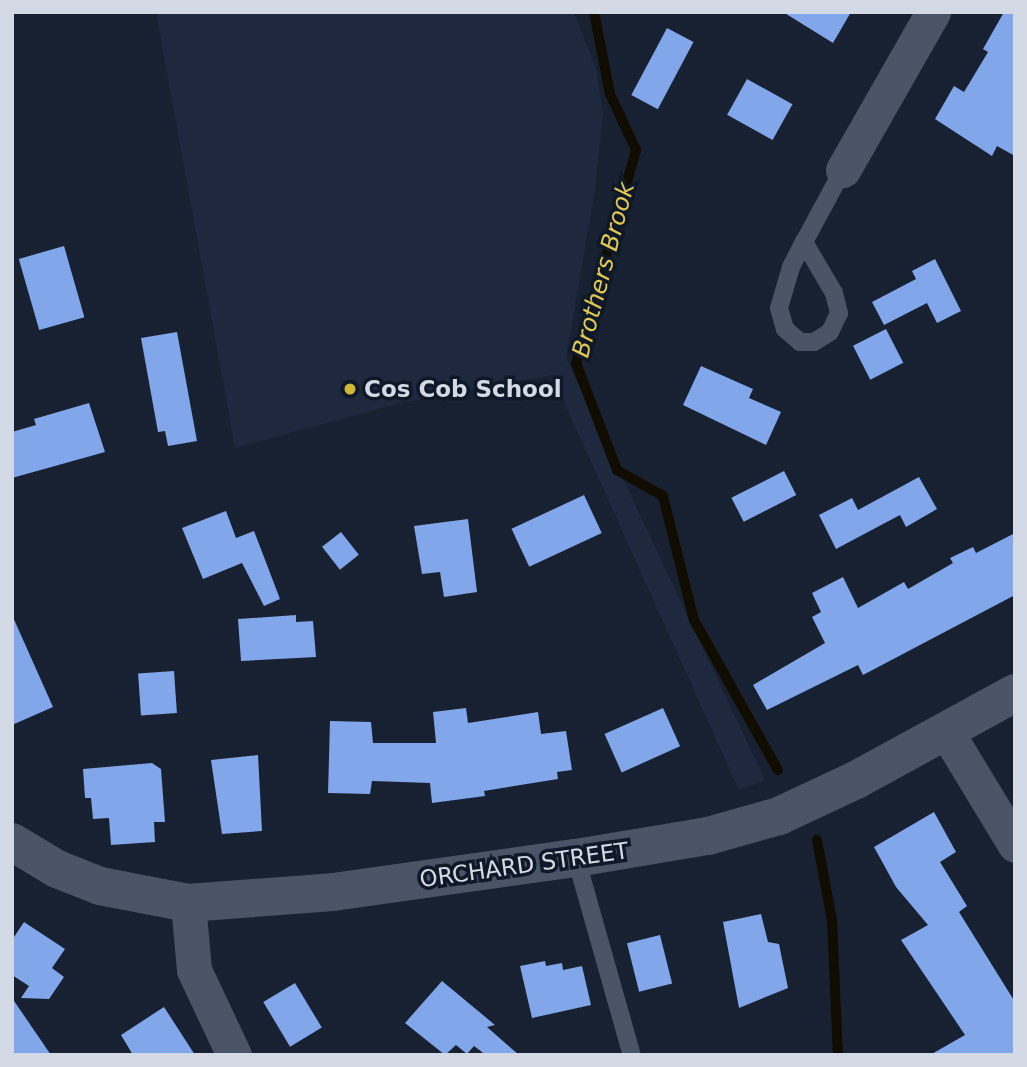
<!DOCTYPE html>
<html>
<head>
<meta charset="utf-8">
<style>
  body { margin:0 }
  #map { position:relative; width:1027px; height:1067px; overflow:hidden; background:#182131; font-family:"DejaVu Sans",sans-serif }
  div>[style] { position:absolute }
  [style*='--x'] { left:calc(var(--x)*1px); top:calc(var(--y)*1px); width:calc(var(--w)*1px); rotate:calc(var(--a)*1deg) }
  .built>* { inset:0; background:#1e293f }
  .stream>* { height:10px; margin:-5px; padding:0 5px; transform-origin:5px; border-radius:5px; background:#110c00 }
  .building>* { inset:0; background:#82a6ea; transform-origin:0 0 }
  .lane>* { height:18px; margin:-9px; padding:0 9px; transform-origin:9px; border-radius:9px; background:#4a5467 }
  .street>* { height:35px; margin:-17.5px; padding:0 17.5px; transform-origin:17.5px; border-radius:17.5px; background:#4a5467 }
  .secondary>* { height:38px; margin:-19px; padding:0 19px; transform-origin:19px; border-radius:19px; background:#4a5467 }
  .dots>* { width:19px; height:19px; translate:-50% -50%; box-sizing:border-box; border:4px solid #0f1827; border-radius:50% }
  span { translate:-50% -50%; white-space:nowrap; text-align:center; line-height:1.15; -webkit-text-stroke:7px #0f1827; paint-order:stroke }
  .poi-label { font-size:23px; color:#d4dae5; font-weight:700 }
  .left { translate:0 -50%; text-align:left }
  .street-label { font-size:23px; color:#d4dae5 }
  .water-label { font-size:24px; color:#e0c853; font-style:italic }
  .frame { position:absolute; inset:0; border:14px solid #d4dae5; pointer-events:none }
</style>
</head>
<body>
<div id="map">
  <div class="built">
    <i style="clip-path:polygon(156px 12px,574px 12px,596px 69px,603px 113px,595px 189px,566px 358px,765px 780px,739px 790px,552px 375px,401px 403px,235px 448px)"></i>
  </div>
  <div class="stream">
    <i style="--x:594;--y:12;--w:84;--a:79"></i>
    <i style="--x:610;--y:94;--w:62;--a:65.1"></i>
    <i style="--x:636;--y:150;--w:221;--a:105.7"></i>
    <i style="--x:576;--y:363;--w:115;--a:69"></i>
    <i style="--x:617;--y:470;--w:53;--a:29.5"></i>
    <i style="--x:663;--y:496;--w:128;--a:76"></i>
    <i style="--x:694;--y:620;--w:172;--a:60.8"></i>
    <i style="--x:817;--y:840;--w:81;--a:79.4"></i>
    <i style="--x:832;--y:920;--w:135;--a:87.5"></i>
  </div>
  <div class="building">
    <i style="clip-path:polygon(783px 12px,851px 12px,833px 43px)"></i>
    <i style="clip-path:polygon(1004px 12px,1015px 12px,1015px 156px,997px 146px,992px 156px,935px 119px,954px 86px,964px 92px,988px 52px,983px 49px)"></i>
    <i style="left:667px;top:28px;width:30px;height:76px;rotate:28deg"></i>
    <i style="left:747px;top:79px;width:52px;height:41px;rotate:29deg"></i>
    <i style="left:64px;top:246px;width:74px;height:47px;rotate:74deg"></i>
    <i style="clip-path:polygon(935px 259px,961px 311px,937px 323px,927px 303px,884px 325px,872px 302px,916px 279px,912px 271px)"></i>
    <i style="left:886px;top:329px;width:38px;height:37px;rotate:63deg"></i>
    <i style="clip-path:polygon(177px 332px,197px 441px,168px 446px,165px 431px,158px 432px,141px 338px)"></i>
    <i style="clip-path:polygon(701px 366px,753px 389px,749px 398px,781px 412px,766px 445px,683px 405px)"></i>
    <i style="clip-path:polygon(89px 403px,105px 452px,12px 478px,12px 432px,36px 425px,34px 419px)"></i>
    <i style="left:784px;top:471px;width:27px;height:59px;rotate:63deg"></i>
    <i style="clip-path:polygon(919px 477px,937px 509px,906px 527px,900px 515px,836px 549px,819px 515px,852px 498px,858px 510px)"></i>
    <i style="left:584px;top:495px;width:42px;height:80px;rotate:65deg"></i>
    <i style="clip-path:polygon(226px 511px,236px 538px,254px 531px,280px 599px,264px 606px,242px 563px,203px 579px,182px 528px)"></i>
    <i style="clip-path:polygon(468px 519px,477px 592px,444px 597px,440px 572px,422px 574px,414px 526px)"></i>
    <i style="left:341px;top:532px;width:29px;height:24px;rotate:52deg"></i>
    <i style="clip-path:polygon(1015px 533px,1015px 595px,863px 675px,858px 665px,767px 710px,753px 685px,825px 643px,812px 617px,821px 612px,812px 593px,843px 577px,858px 608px,904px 582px,908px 589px,953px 563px,950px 558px,973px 547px,976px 553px)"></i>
    <i style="clip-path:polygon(12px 615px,53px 707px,12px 725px)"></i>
    <i style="clip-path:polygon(296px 615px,296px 622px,313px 621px,316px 657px,241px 661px,238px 619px)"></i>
    <i style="left:174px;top:671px;width:42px;height:36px;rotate:86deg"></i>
    <i style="clip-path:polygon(466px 708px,468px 723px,538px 712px,541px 734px,566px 731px,572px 770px,557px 772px,558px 779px,484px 791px,485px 796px,432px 803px,430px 783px,372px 781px,370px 794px,328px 793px,330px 721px,371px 722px,373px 743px,436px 743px,433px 712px)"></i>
    <i style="left:663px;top:708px;width:42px;height:64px;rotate:66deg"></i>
    <i style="clip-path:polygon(258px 755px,262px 831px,222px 834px,211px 760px)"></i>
    <i style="clip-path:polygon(152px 763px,161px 769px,165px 822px,154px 822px,155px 842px,111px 845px,109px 818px,93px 819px,91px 798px,85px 798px,83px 769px)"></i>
    <i style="clip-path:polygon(934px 812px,956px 852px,940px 862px,967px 906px,959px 912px,1015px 1002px,1015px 1055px,930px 1055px,965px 1035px,901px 940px,928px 925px,896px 887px,874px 847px)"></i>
    <i style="clip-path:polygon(761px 914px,768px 942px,779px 944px,788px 988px,739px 1008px,723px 922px)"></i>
    <i style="clip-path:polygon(24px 922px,65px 949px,52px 968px,64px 977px,49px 999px,21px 998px,29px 986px,12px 975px,12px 940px)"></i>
    <i style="left:660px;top:935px;width:50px;height:34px;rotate:76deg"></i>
    <i style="clip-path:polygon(545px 961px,546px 966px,562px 963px,563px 970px,582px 966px,591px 1005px,532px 1018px,520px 966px)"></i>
    <i style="clip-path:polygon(442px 981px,495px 1025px,487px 1027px,519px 1055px,486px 1055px,474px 1046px,467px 1054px,456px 1045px,445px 1055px,405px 1023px)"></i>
    <i style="left:295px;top:983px;width:52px;height:37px;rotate:59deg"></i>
    <i style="clip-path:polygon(12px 998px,51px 1055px,12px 1055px)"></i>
    <i style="clip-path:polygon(164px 1007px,195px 1055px,133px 1055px,121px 1035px)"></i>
  </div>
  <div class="lane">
    <i style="--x:804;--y:242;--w:59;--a:59.5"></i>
    <i style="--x:834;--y:293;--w:21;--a:76"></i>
    <i style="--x:839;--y:313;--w:21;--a:115"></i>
    <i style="--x:830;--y:332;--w:19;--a:148"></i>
    <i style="--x:814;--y:342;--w:14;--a:180"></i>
    <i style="--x:800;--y:342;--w:20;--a:-139"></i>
    <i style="--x:785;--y:329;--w:22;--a:-106"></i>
    <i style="--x:779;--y:308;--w:43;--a:-73.7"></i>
    <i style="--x:791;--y:267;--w:28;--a:-63"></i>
    <i style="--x:804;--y:242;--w:82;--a:-61.6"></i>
    <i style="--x:576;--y:858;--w:203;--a:74.2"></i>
  </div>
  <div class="street">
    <i style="--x:843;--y:170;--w:182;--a:-60.3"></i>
    <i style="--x:946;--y:731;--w:133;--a:58.8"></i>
    <i style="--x:188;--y:903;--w:67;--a:84.9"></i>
    <i style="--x:194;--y:970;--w:94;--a:64.8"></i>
  </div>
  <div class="secondary">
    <i style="--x:12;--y:842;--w:52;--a:31"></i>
    <i style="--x:57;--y:869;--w:46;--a:21.6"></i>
    <i style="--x:100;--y:886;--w:90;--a:10.9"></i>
    <i style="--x:188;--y:903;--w:145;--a:-4.3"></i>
    <i style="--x:333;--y:892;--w:245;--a:-8"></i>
    <i style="--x:576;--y:858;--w:134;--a:-9.5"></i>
    <i style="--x:708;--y:836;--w:74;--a:-15.7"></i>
    <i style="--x:779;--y:816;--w:85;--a:-25.1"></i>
    <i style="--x:856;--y:780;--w:181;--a:-28.7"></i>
  </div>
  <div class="dots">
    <i style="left:350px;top:389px;background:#d1b736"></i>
  </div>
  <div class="poi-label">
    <span class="left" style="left:364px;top:389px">Cos Cob School</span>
  </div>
  <div class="street-label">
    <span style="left:524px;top:865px;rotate:-8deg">ORCHARD STREET</span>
  </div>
  <div class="water-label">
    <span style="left:604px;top:270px;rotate:-75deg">Brothers Brook</span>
  </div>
  <div class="frame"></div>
</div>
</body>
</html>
